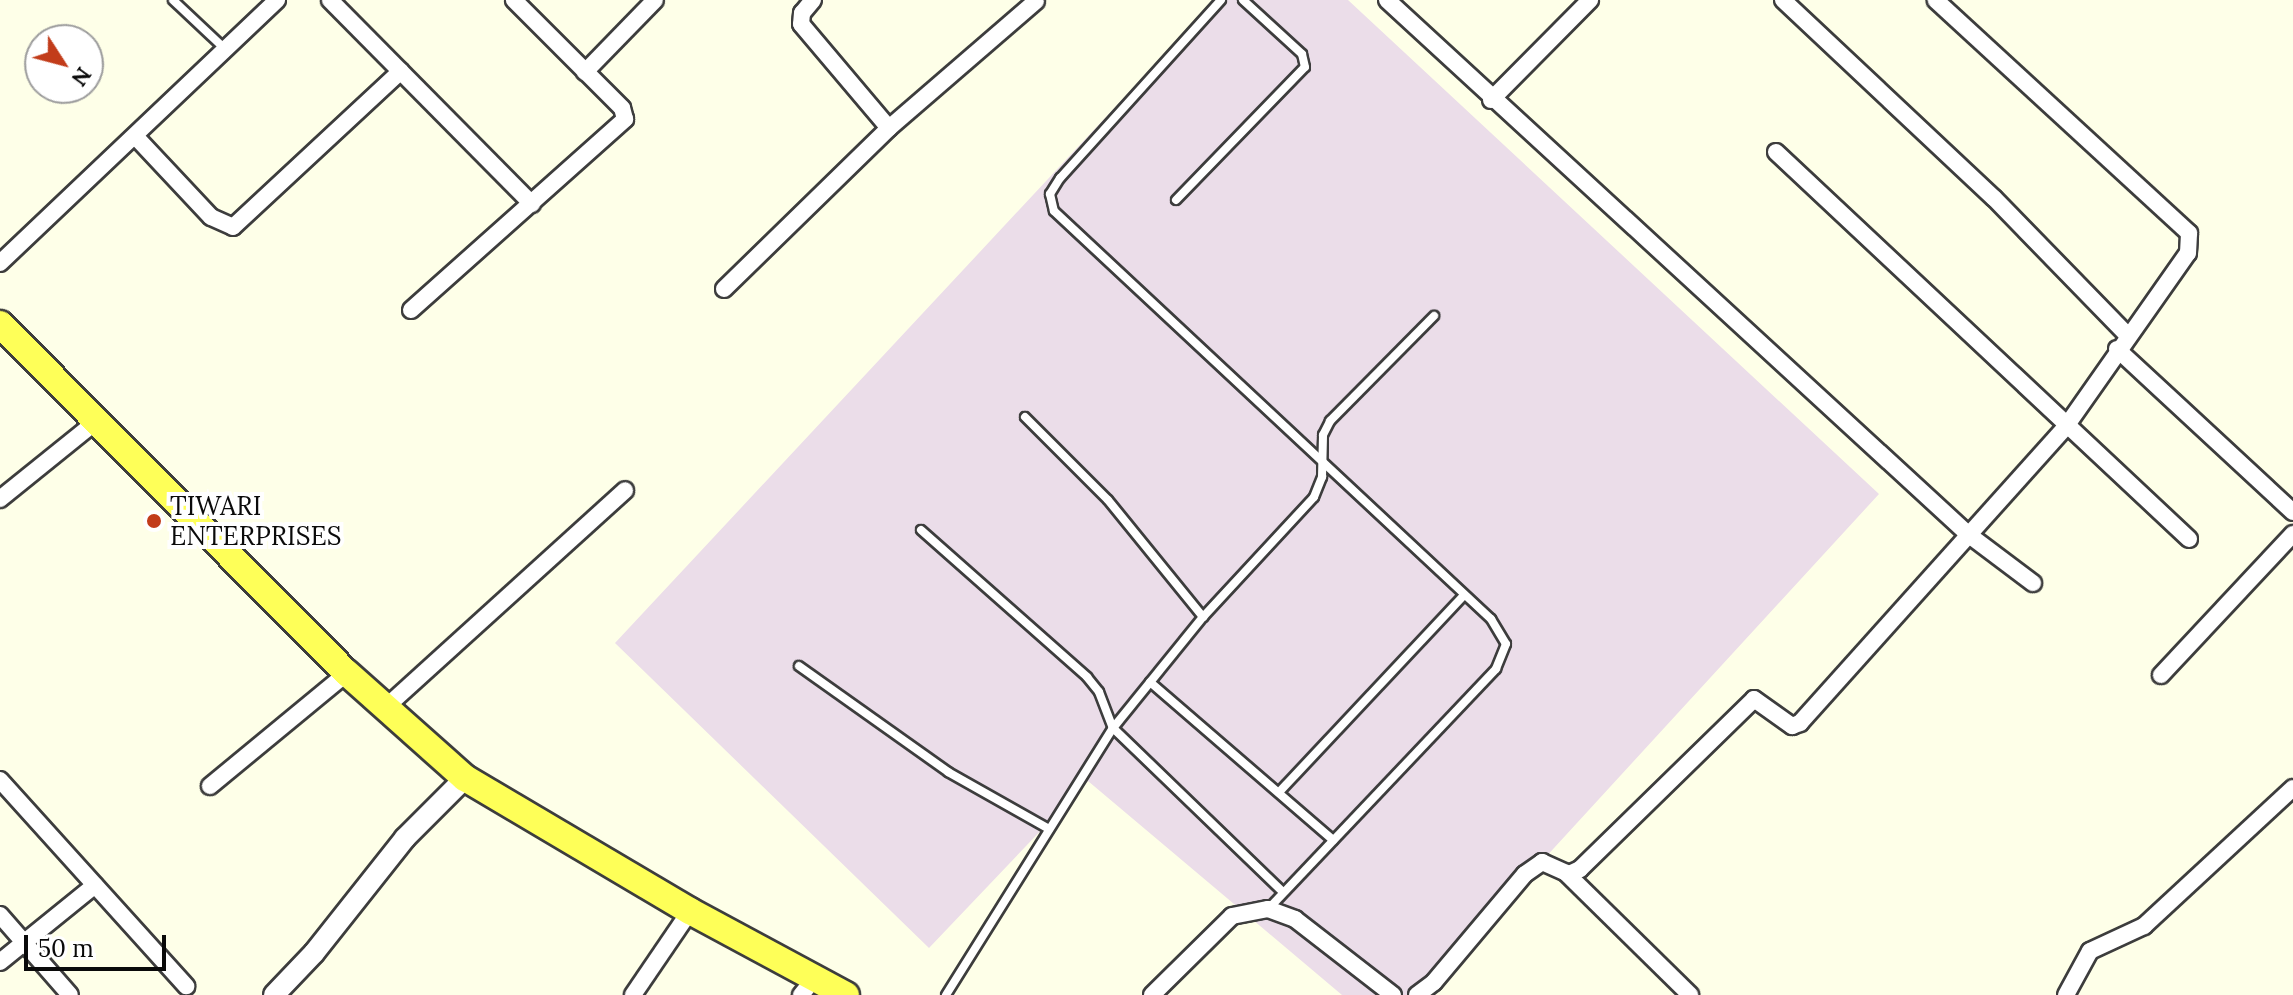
<!DOCTYPE html>
<html>
<head>
<meta charset="utf-8">
<style>
  body { margin:0 }
  #map { position:relative; width:2293px; height:995px; overflow:hidden; background:#feffe8; font-family:Lora,serif }
  div>[style] { position:absolute }
  [style*='--x'] { left:calc(var(--x)*1px); top:calc(var(--y)*1px); width:calc(var(--w)*1px); rotate:calc(var(--a)*1deg) }
  .industrial>* { inset:0; background:#ebdde9 }
  .roads { filter:drop-shadow(2px 0 #3d3d3d) drop-shadow(-2px 0 #3d3d3d) drop-shadow(0 2px #3d3d3d) drop-shadow(0 -2px #3d3d3d) }
  .service>* { height:8px; margin:-4px; padding:0 4px; transform-origin:4px; border-radius:4px; background:#fff }
  .minor>* { height:16px; margin:-8px; padding:0 8px; transform-origin:8px; border-radius:8px; background:#fff }
  .tertiary>* { height:20px; margin:-10px; padding:0 10px; transform-origin:10px; border-radius:10px; background:#fff }
  .primary>* { height:26px; margin:-13px; padding:0 13px; transform-origin:13px; border-radius:13px; background:#feff58 }
  .dots>* { width:22px; height:22px; translate:-50% -50%; box-sizing:border-box; border:4px solid #fff; border-radius:50% }
  span { translate:-50% -50%; white-space:nowrap; text-align:center; line-height:1.15; -webkit-text-stroke:8px #fff; paint-order:stroke }
  .poi-label { font-size:26px; color:#0a0a0a }
  .left { translate:0 -50%; text-align:left }
  .north { position:absolute; left:24px; top:24px; width:80px; height:80px; box-sizing:border-box; background:#fff; border:2px solid #9d9d9d; border-radius:50%; rotate:126deg; font-size:22px; font-weight:700; line-height:32px; text-align:center; color:#0a0a0a }
  .north::after { content:''; display:block; margin:auto; width:28px; height:36px; background:#c23c1a; clip-path:polygon(50% 0,100% 100%,50% 72%,0 100%) }
  .scale { position:absolute; left:24px; top:935px; width:142px; height:36px; box-sizing:border-box; border:4px solid #0a0a0a; border-top:0; padding-left:10px; font-size:24px; line-height:28px; white-space:nowrap; color:#0a0a0a; -webkit-text-stroke:6px #fff; paint-order:stroke }
</style>
</head>
<body>
<div id="map">
  <div class="industrial">
    <i style="clip-path:polygon(1215px 0,1348px 0,1879px 494px,1419px 995px,1342px 995px,1088px 781px,929px 948px,615px 643px)"></i>
  </div>
  <div class="roads">
    <div class="service">
      <i style="--x:173;--y:0;--w:71;--a:43.3"></i>
      <i style="--x:1221;--y:0;--w:240;--a:132.1"></i>
      <i style="--x:1060;--y:178;--w:19;--a:122"></i>
      <i style="--x:1050;--y:194;--w:17;--a:77"></i>
      <i style="--x:1054;--y:211;--w:598;--a:43.03"></i>
      <i style="--x:1491;--y:619;--w:29;--a:59"></i>
      <i style="--x:1506;--y:644;--w:27;--a:112"></i>
      <i style="--x:1496;--y:669;--w:331;--a:133.5"></i>
      <i style="--x:1176;--y:200;--w:185;--a:-45.9"></i>
      <i style="--x:1305;--y:67;--w:13;--a:-103"></i>
      <i style="--x:1302;--y:54;--w:80;--a:-137.5"></i>
      <i style="--x:1025;--y:417;--w:117;--a:45"></i>
      <i style="--x:1108;--y:500;--w:151;--a:50.9"></i>
      <i style="--x:921;--y:530;--w:222;--a:41.5"></i>
      <i style="--x:1087;--y:677;--w:19;--a:51"></i>
      <i style="--x:1099;--y:692;--w:39;--a:69"></i>
      <i style="--x:1113;--y:728;--w:236;--a:44"></i>
      <i style="--x:799;--y:666;--w:183;--a:35.4"></i>
      <i style="--x:948;--y:772;--w:116;--a:29.4"></i>
      <i style="--x:1150;--y:682;--w:242;--a:40.8"></i>
      <i style="--x:1281;--y:790;--w:267;--a:-46.8"></i>
      <i style="--x:946;--y:995;--w:315;--a:-58"></i>
      <i style="--x:1113;--y:728;--w:143;--a:-51"></i>
      <i style="--x:1203;--y:617;--w:163;--a:-47.2"></i>
      <i style="--x:1314;--y:497;--w:22;--a:-68"></i>
      <i style="--x:1322;--y:477;--w:42;--a:-88.6"></i>
      <i style="--x:1323;--y:435;--w:16;--a:-63"></i>
      <i style="--x:1330;--y:421;--w:148;--a:-45.3"></i>
    </div>
    <div class="minor">
      <i style="--x:330;--y:0;--w:287;--a:45.3"></i>
      <i style="--x:813;--y:0;--w:17;--a:130"></i>
      <i style="--x:802;--y:13;--w:11;--a:95"></i>
      <i style="--x:801;--y:24;--w:136;--a:49.8"></i>
      <i style="--x:1387;--y:0;--w:791;--a:42.59"></i>
      <i style="--x:1969;--y:535;--w:80;--a:36.9"></i>
      <i style="--x:1783;--y:0;--w:289;--a:43.2"></i>
      <i style="--x:1994;--y:198;--w:191;--a:45.8"></i>
      <i style="--x:585;--y:72;--w:100;--a:-45.8"></i>
      <i style="--x:1491;--y:100;--w:141;--a:-45.3"></i>
      <i style="--x:135;--y:136;--w:111;--a:46.8"></i>
      <i style="--x:211;--y:217;--w:24;--a:24"></i>
      <i style="--x:233;--y:227;--w:229;--a:-42.9"></i>
      <i style="--x:1776;--y:152;--w:566;--a:43.14"></i>
      <i style="--x:0;--y:263;--w:382;--a:-43.5"></i>
      <i style="--x:724;--y:289;--w:231;--a:-44.3"></i>
      <i style="--x:889;--y:128;--w:194;--a:-40.8"></i>
      <i style="--x:411;--y:310;--w:287;--a:-41.7"></i>
      <i style="--x:625;--y:119;--w:11;--a:-105"></i>
      <i style="--x:622;--y:108;--w:153;--a:-135"></i>
      <i style="--x:2117;--y:349;--w:240;--a:42.8"></i>
      <i style="--x:0;--y:499;--w:126;--a:-38.9"></i>
      <i style="--x:2161;--y:675;--w:193;--a:-46.9"></i>
      <i style="--x:385;--y:708;--w:324;--a:-42.2"></i>
      <i style="--x:0;--y:780;--w:278;--a:47.9"></i>
      <i style="--x:210;--y:786;--w:178;--a:-39.5"></i>
      <i style="--x:1566;--y:873;--w:174;--a:44.5"></i>
      <i style="--x:0;--y:915;--w:106;--a:48.8"></i>
      <i style="--x:0;--y:962;--w:122;--a:-39"></i>
      <i style="--x:633;--y:995;--w:102;--a:-55.8"></i>
      <i style="--x:801;--y:995;--w:21;--a:-51"></i>
      <i style="--x:1152;--y:995;--w:112;--a:-44.6"></i>
      <i style="--x:1232;--y:916;--w:37;--a:-11"></i>
      <i style="--x:1268;--y:909;--w:29;--a:20"></i>
      <i style="--x:1295;--y:919;--w:124;--a:37.8"></i>
      <i style="--x:1417;--y:995;--w:21;--a:-37"></i>
      <i style="--x:1434;--y:982;--w:141;--a:-49.9"></i>
      <i style="--x:1525;--y:874;--w:21;--a:-35"></i>
      <i style="--x:1542;--y:862;--w:30;--a:24"></i>
      <i style="--x:1569;--y:874;--w:12;--a:-24"></i>
      <i style="--x:1580;--y:869;--w:243;--a:-44.3"></i>
      <i style="--x:1754;--y:699;--w:47;--a:35.4"></i>
      <i style="--x:1792;--y:726;--w:9;--a:-21"></i>
      <i style="--x:1800;--y:723;--w:400;--a:-48.1"></i>
      <i style="--x:2067;--y:425;--w:210;--a:-54.9"></i>
      <i style="--x:2188;--y:253;--w:20;--a:-87"></i>
      <i style="--x:2189;--y:233;--w:344;--a:-137.4"></i>
      <i style="--x:2066;--y:995;--w:50;--a:-61.4"></i>
      <i style="--x:2090;--y:951;--w:60;--a:-24.8"></i>
      <i style="--x:2144;--y:926;--w:203;--a:-42.8"></i>
    </div>
    <div class="tertiary">
      <i style="--x:274;--y:995;--w:58;--a:-46.4"></i>
      <i style="--x:314;--y:953;--w:147;--a:-51.6"></i>
      <i style="--x:405;--y:838;--w:85;--a:-45"></i>
    </div>
    <div class="primary">
      <i style="--x:0;--y:324;--w:492;--a:45.2"></i>
      <i style="--x:347;--y:673;--w:158;--a:41.7"></i>
      <i style="--x:465;--y:778;--w:261;--a:30.6"></i>
      <i style="--x:690;--y:911;--w:177;--a:28.3"></i>
    </div>
  </div>
  <div class="dots">
    <i style="left:154px;top:521px;background:#c23c1a"></i>
  </div>
  <div class="poi-label">
    <span class="left" style="left:170px;top:521px">TIWARI<br>ENTERPRISES</span>
  </div>
  <div class="north">N</div>
  <div class="scale">50 m</div>
</div>
</body>
</html>
